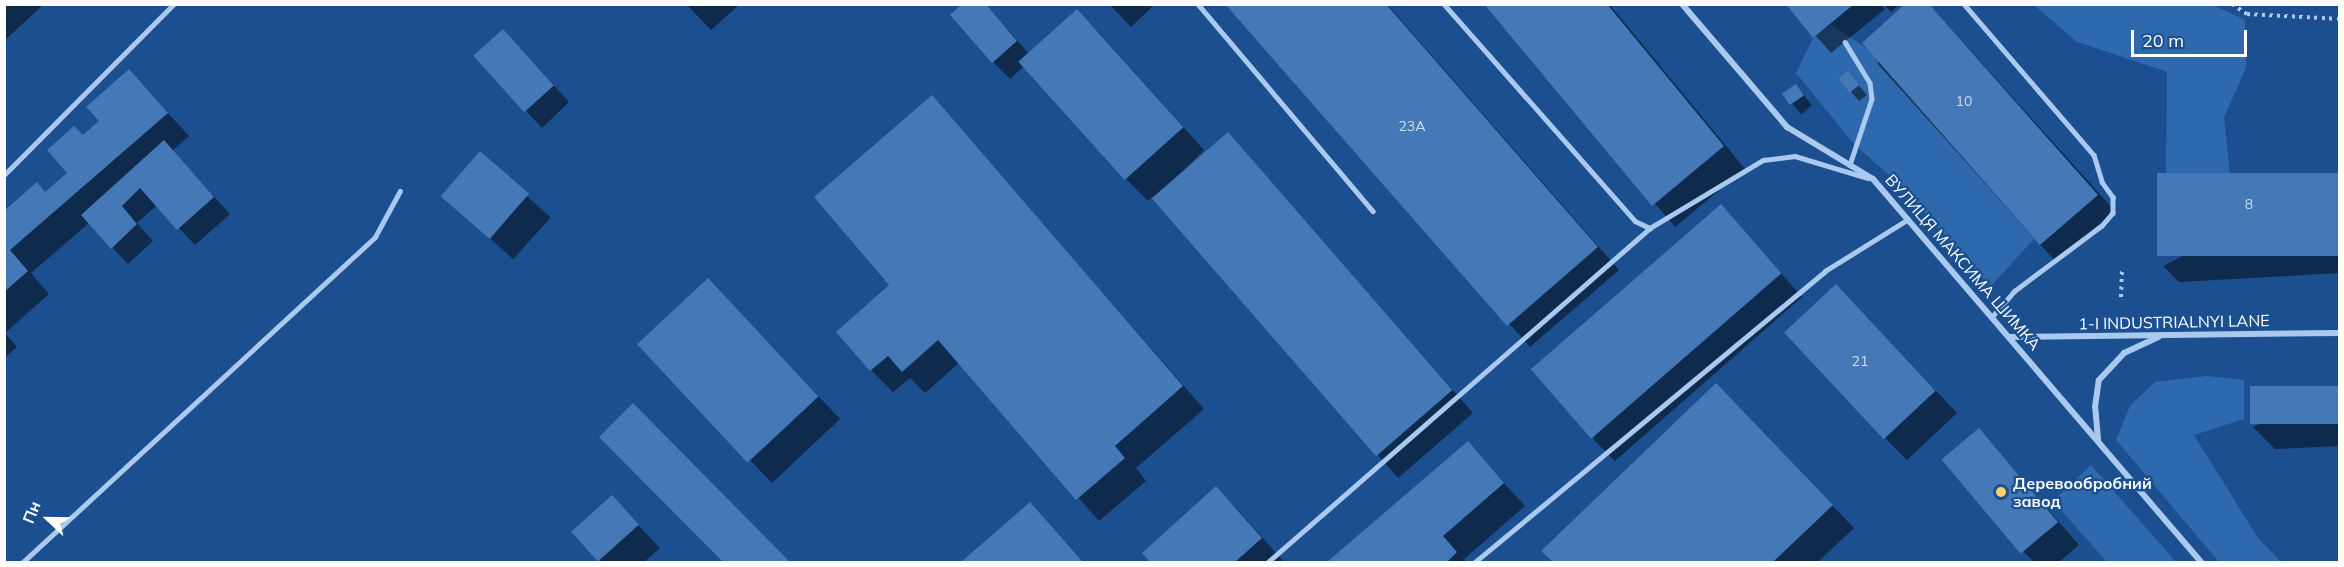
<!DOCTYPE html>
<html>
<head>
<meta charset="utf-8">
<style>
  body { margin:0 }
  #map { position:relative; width:2344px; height:567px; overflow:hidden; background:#1b4f8f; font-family:Mulish,sans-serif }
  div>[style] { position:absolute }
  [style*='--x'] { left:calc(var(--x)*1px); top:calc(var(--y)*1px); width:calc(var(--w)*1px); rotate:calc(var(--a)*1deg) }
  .green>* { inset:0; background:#2e69ad }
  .shadow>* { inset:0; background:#0007; transform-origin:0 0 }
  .building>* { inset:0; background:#4478b7; transform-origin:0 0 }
  .path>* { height:4px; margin-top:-2px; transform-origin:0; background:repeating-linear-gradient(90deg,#a9c9ee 0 3px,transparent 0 7.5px) }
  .service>* { height:4.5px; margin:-2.25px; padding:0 2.25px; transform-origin:2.25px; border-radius:2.25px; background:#a9c9ee }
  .minor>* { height:6px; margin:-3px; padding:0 3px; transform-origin:3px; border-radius:3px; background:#a9c9ee }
  .dots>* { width:16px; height:16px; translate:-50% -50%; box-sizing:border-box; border:3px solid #1b4f8f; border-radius:50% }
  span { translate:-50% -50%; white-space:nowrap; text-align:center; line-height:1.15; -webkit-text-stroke:4.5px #1b4f8f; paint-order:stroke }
  .number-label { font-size:14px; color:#d0dded }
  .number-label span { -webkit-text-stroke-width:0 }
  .street-label { font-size:16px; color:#fff }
  .poi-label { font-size:16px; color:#fff; font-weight:700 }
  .left { translate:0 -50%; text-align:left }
  .frame { position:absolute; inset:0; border:6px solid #fff; pointer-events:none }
  .north { position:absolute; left:18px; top:489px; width:60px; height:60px; -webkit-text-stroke:4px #1b4f8f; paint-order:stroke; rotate:292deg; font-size:16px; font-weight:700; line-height:24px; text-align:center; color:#fff }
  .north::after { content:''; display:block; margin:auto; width:21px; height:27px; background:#fff; clip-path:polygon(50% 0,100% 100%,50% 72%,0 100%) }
  .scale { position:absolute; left:2131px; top:30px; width:116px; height:27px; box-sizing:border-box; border:3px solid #fff; border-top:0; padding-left:8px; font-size:18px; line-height:21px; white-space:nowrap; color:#fff; -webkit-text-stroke:4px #1b4f8f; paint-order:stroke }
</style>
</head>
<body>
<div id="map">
  <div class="green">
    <i style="clip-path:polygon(2034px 5px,2213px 5px,2245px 20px,2246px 68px,2224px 117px,2230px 175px,2172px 181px,2166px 173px,2167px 72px,2077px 42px)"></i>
    <i style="clip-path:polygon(1831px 24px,1867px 49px,2034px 239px,1990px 287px,1901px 186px,1854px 144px,1796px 73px,1813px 38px)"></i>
    <i style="clip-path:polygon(2207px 376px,2244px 380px,2244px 419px,2194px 435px,2258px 538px,2281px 562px,2219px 562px,2116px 440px,2130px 406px,2155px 382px)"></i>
    <i style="clip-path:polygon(2091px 465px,2176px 562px,2107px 562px,2053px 501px)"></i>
  </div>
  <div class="shadow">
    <i style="clip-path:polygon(4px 4px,44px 4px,4px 41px)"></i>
    <i style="clip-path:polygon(686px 4px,740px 4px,711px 30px)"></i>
    <i style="clip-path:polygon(986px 4px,1029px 54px,1077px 11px,1099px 33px,1204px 150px,1165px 189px,1228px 134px,1473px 413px,1398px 478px,1152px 197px,1148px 201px,1126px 179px,1024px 66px,1010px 79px,993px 62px)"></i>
    <i style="clip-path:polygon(1109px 4px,1150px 4px,1152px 7px,1131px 27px)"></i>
    <i style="clip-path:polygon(1227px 4px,1387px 4px,1619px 270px,1530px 347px)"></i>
    <i style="clip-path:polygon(1486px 4px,1609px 4px,1745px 169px,1675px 227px)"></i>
    <i style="clip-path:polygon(1788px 4px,1881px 4px,1885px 9px,1831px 53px)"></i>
    <i style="clip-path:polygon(1884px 4px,1900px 4px,1891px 12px)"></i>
    <i style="left:1935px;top:11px;width:268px;height:78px;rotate:48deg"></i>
    <i style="clip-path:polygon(520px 48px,569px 102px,542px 128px,476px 57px)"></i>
    <i style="clip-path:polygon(129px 71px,189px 136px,172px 151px,230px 214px,195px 245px,157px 205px,137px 223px,153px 241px,128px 264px,89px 223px,31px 273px,49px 294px,5px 333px,17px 347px,4px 358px,4px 213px,46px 194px,69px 173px,83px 137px,101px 121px)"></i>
    <i style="clip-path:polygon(1848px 73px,1867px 95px,1859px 101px,1851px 92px)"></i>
    <i style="left:1796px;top:86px;width:25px;height:14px;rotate:50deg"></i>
    <i style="clip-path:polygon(932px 97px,1204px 409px,1136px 468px,1146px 481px,1099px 521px,959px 363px,925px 393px,910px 378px,893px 392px,871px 370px)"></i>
    <i style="left:480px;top:154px;width:95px;height:56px;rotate:42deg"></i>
    <i style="clip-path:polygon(2340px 175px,2340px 273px,2179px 282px,2163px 266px)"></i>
    <i style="clip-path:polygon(1721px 206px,1802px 297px,1615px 461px,1593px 439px)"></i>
    <i style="clip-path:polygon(730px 303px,840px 419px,772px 483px,640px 345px)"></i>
    <i style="clip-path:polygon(1858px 308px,1957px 413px,1907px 460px,1885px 438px)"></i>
    <i style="clip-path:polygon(2340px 388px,2340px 446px,2275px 449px,2253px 427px)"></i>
    <i style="clip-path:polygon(633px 405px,789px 562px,725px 562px,601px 437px)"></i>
    <i style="clip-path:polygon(1738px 407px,1854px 528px,1818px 562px,1555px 562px,1543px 551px)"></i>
    <i style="clip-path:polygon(1979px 430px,2079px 545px,2059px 562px,2034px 562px,2024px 552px)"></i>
    <i style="clip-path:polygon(1467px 443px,1525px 506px,1464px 559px,1467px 562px,1329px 562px)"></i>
    <i style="clip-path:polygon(1216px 488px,1238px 510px,1283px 561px,1152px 562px,1144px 553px)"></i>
    <i style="clip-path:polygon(612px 498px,660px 548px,644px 562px,601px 562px,574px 533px)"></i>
    <i style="clip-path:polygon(1030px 504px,1083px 562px,963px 562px)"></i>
  </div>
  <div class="building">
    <i style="clip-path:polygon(962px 4px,986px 4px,1017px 41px,992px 63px,950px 15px)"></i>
    <i style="clip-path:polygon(1225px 4px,1386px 4px,1598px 247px,1507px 326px)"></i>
    <i style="clip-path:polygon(1484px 4px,1607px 4px,1724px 146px,1652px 206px)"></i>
    <i style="clip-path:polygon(1786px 4px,1854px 4px,1813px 38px)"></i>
    <i style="clip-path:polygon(1905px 4px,1929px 4px,2098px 195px,2040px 245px,1862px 43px)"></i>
    <i style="left:1077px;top:9px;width:159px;height:79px;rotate:48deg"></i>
    <i style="left:503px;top:29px;width:76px;height:40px;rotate:48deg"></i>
    <i style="clip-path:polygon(129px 69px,168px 113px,10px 250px,28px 271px,4px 292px,4px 211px,37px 182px,45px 192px,67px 173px,47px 150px,74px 126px,83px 135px,99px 121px,86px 107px)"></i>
    <i style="left:1848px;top:71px;width:18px;height:12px;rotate:52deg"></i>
    <i style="left:1796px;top:84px;width:14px;height:17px;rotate:56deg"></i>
    <i style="clip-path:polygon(932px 95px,1183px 386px,1115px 446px,1125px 458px,1076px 500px,938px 340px,902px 372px,888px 356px,870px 371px,836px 332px,889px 285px,814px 197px)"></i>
    <i style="left:1228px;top:132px;width:342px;height:101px;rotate:49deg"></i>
    <i style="clip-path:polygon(164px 140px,214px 197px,177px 230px,140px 188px,122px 206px,137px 224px,111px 249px,81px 215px)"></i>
    <i style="left:480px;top:151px;width:65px;height:60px;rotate:41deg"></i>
    <i style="left:2340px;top:173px;width:83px;height:183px;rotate:90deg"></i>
    <i style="left:1721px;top:204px;width:92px;height:252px;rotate:49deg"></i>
    <i style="left:708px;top:278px;width:162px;height:97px;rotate:47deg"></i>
    <i style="left:1836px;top:284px;width:146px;height:71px;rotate:47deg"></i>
    <i style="clip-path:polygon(1716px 383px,1833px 505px,1773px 562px,1553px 562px,1541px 551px)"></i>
    <i style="left:2340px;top:386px;width:38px;height:90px;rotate:90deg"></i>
    <i style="clip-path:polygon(633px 403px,790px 562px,723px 562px,599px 437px)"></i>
    <i style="left:1979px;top:428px;width:123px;height:49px;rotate:50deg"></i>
    <i style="clip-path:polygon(1468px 441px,1504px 483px,1443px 536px,1457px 552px,1447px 562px,1327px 562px)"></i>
    <i style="clip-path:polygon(1216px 486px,1262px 538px,1235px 562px,1150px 562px,1142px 553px)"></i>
    <i style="left:612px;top:495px;width:40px;height:55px;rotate:48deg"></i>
    <i style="clip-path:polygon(1030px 502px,1083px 562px,961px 562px)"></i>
  </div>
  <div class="path">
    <i style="--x:2232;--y:4;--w:18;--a:34"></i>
    <i style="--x:2247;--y:14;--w:93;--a:3.1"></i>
    <i style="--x:2121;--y:297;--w:30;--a:-88"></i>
  </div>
  <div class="service">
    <i style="--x:1198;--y:4;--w:271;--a:49.8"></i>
    <i style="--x:1444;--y:4;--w:289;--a:48.6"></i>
    <i style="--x:1635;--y:221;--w:17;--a:25"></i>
    <i style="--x:1650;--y:228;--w:132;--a:-31"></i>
    <i style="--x:1763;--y:160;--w:32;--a:-7"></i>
    <i style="--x:1795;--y:156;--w:76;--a:16.8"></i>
    <i style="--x:1964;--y:4;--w:199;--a:49.3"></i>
    <i style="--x:2094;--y:155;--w:28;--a:73"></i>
    <i style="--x:2102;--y:182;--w:19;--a:54"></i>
    <i style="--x:2113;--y:197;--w:16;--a:90"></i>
    <i style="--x:2113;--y:213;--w:17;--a:130"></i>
    <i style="--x:2102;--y:226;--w:109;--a:143.2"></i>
    <i style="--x:2015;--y:291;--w:35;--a:131"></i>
    <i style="--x:1845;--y:42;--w:48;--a:58.6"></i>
    <i style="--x:1870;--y:83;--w:16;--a:83"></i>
    <i style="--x:1872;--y:99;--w:70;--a:108.4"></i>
    <i style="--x:4;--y:175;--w:241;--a:-45.2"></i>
    <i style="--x:23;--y:562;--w:479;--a:-42.7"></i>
    <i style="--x:375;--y:237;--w:52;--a:-61.5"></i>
    <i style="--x:1268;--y:562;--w:507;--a:-41.16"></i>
    <i style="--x:1475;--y:562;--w:455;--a:-39.7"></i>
    <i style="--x:1825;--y:271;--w:97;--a:-31.9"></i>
  </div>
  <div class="minor">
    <i style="--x:1682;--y:4;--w:162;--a:49.5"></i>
    <i style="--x:1787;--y:127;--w:100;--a:31.2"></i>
    <i style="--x:1873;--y:179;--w:504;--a:49.42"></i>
    <i style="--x:2009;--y:337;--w:331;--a:-0.7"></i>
    <i style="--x:2098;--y:439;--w:32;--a:-95"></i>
    <i style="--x:2095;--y:407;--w:27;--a:-82"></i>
    <i style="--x:2099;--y:380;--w:37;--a:-47"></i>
    <i style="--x:2124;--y:353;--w:38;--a:-25"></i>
  </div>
  <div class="dots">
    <i style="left:2001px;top:492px;background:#ffd166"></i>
  </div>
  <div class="number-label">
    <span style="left:1964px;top:101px">10</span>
    <span style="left:1412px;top:126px">23А</span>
    <span style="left:2249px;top:204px">8</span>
    <span style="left:1860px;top:361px">21</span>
  </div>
  <div class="street-label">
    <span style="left:1963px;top:262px;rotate:49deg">ВУЛИЦЯ МАКСИМА ШИМКА</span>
    <span style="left:2174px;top:322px;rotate:-1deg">1-I INDUSTRIALNYI LANE</span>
  </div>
  <div class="poi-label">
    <span class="left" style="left:2013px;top:492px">Деревообробний<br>завод</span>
  </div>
  <div class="frame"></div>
  <div class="north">Пн</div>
  <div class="scale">20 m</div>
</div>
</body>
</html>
